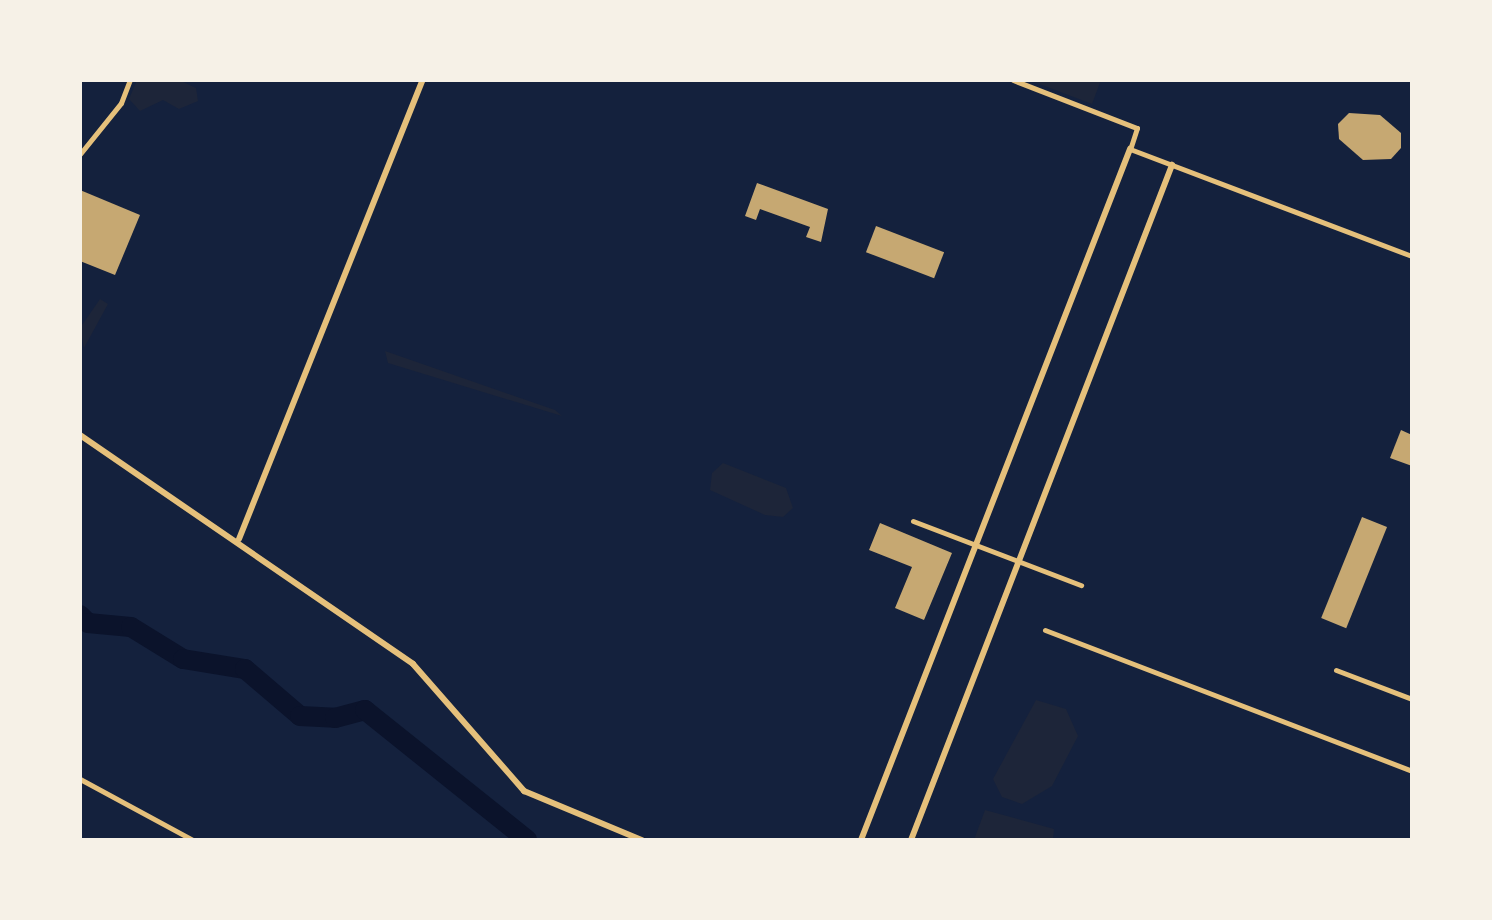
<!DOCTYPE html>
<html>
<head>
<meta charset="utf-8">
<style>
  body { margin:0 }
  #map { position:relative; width:1492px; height:920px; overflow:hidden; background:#14213d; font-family:Rubik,sans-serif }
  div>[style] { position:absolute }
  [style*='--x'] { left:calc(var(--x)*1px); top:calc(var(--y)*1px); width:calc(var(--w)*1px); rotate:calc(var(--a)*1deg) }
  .green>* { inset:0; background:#1d2539 }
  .river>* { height:20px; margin:-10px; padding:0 10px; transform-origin:10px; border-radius:10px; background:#0b132b }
  .building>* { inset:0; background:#c6a872; transform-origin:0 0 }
  .minor>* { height:5px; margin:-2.5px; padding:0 2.5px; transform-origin:2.5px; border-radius:2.5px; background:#e5c07b }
  .tertiary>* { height:6px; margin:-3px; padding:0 3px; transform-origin:3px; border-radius:3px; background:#e5c07b }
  span { translate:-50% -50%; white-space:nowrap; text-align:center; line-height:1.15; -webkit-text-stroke:8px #f6f1e7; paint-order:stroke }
  .frame { position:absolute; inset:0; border:82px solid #f6f1e7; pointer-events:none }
</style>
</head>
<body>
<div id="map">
  <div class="green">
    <i style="clip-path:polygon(137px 80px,179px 80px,196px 88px,198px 101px,179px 109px,163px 100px,140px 111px,129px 99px)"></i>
    <i style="clip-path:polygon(1029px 80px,1101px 80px,1092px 104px)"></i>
    <i style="clip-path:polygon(100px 299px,108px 304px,84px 348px,80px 328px)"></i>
    <i style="clip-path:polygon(385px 351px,555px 410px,562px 416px,388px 363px)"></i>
    <i style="clip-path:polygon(723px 463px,786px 488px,793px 508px,783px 517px,765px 515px,710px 490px,712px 473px)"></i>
    <i style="clip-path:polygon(1036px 700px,1066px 709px,1078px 736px,1052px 786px,1022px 804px,1002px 797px,993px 779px)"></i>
    <i style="clip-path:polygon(985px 810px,1054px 829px,1053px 840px,974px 840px)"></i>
  </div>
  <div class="river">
    <i style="--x:80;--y:615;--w:11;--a:45"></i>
    <i style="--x:88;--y:623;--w:43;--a:5.3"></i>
    <i style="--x:131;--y:627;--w:61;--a:31.6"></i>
    <i style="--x:183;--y:659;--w:63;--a:9.2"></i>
    <i style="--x:245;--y:669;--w:72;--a:40.5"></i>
    <i style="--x:300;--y:716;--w:35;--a:3"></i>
    <i style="--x:335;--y:718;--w:31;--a:-15"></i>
    <i style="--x:365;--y:710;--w:208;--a:38.7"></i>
  </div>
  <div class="building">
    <i style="clip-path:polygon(1349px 113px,1380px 115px,1401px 133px,1401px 148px,1391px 159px,1363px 160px,1339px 139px,1338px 124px)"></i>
    <i style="clip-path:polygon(757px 183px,828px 209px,821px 242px,806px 237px,810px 227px,760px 209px,756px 220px,745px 216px)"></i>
    <i style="clip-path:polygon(80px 190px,140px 215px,115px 275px,80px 261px)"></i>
    <i style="left:876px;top:226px;width:73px;height:28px;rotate:21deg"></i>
    <i style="clip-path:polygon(1401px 430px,1412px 435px,1412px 466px,1390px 458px)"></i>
    <i style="left:1362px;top:517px;width:27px;height:109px;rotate:22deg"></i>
    <i style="clip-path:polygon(880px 523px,952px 553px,924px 620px,895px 608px,912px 567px,869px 550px)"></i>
  </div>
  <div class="minor">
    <i style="--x:1013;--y:80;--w:133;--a:21.2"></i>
    <i style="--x:1137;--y:128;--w:22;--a:108"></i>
    <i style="--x:1130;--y:149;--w:302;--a:20.8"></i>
    <i style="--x:80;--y:154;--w:65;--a:-51.2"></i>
    <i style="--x:121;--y:103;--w:25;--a:-69"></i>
    <i style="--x:913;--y:521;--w:180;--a:20.9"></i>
    <i style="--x:1045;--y:630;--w:393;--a:21"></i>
    <i style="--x:1336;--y:670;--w:81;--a:20.9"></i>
    <i style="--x:80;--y:779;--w:128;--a:28.4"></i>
  </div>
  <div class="tertiary">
    <i style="--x:80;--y:435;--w:404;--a:34.5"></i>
    <i style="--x:413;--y:664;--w:169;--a:48.8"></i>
    <i style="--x:524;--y:791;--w:128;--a:22.6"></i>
    <i style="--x:239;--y:539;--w:495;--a:-68.2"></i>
    <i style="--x:861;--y:840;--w:742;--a:-68.73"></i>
    <i style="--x:911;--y:840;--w:724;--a:-68.86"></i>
  </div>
  <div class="frame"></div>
</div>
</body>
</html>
